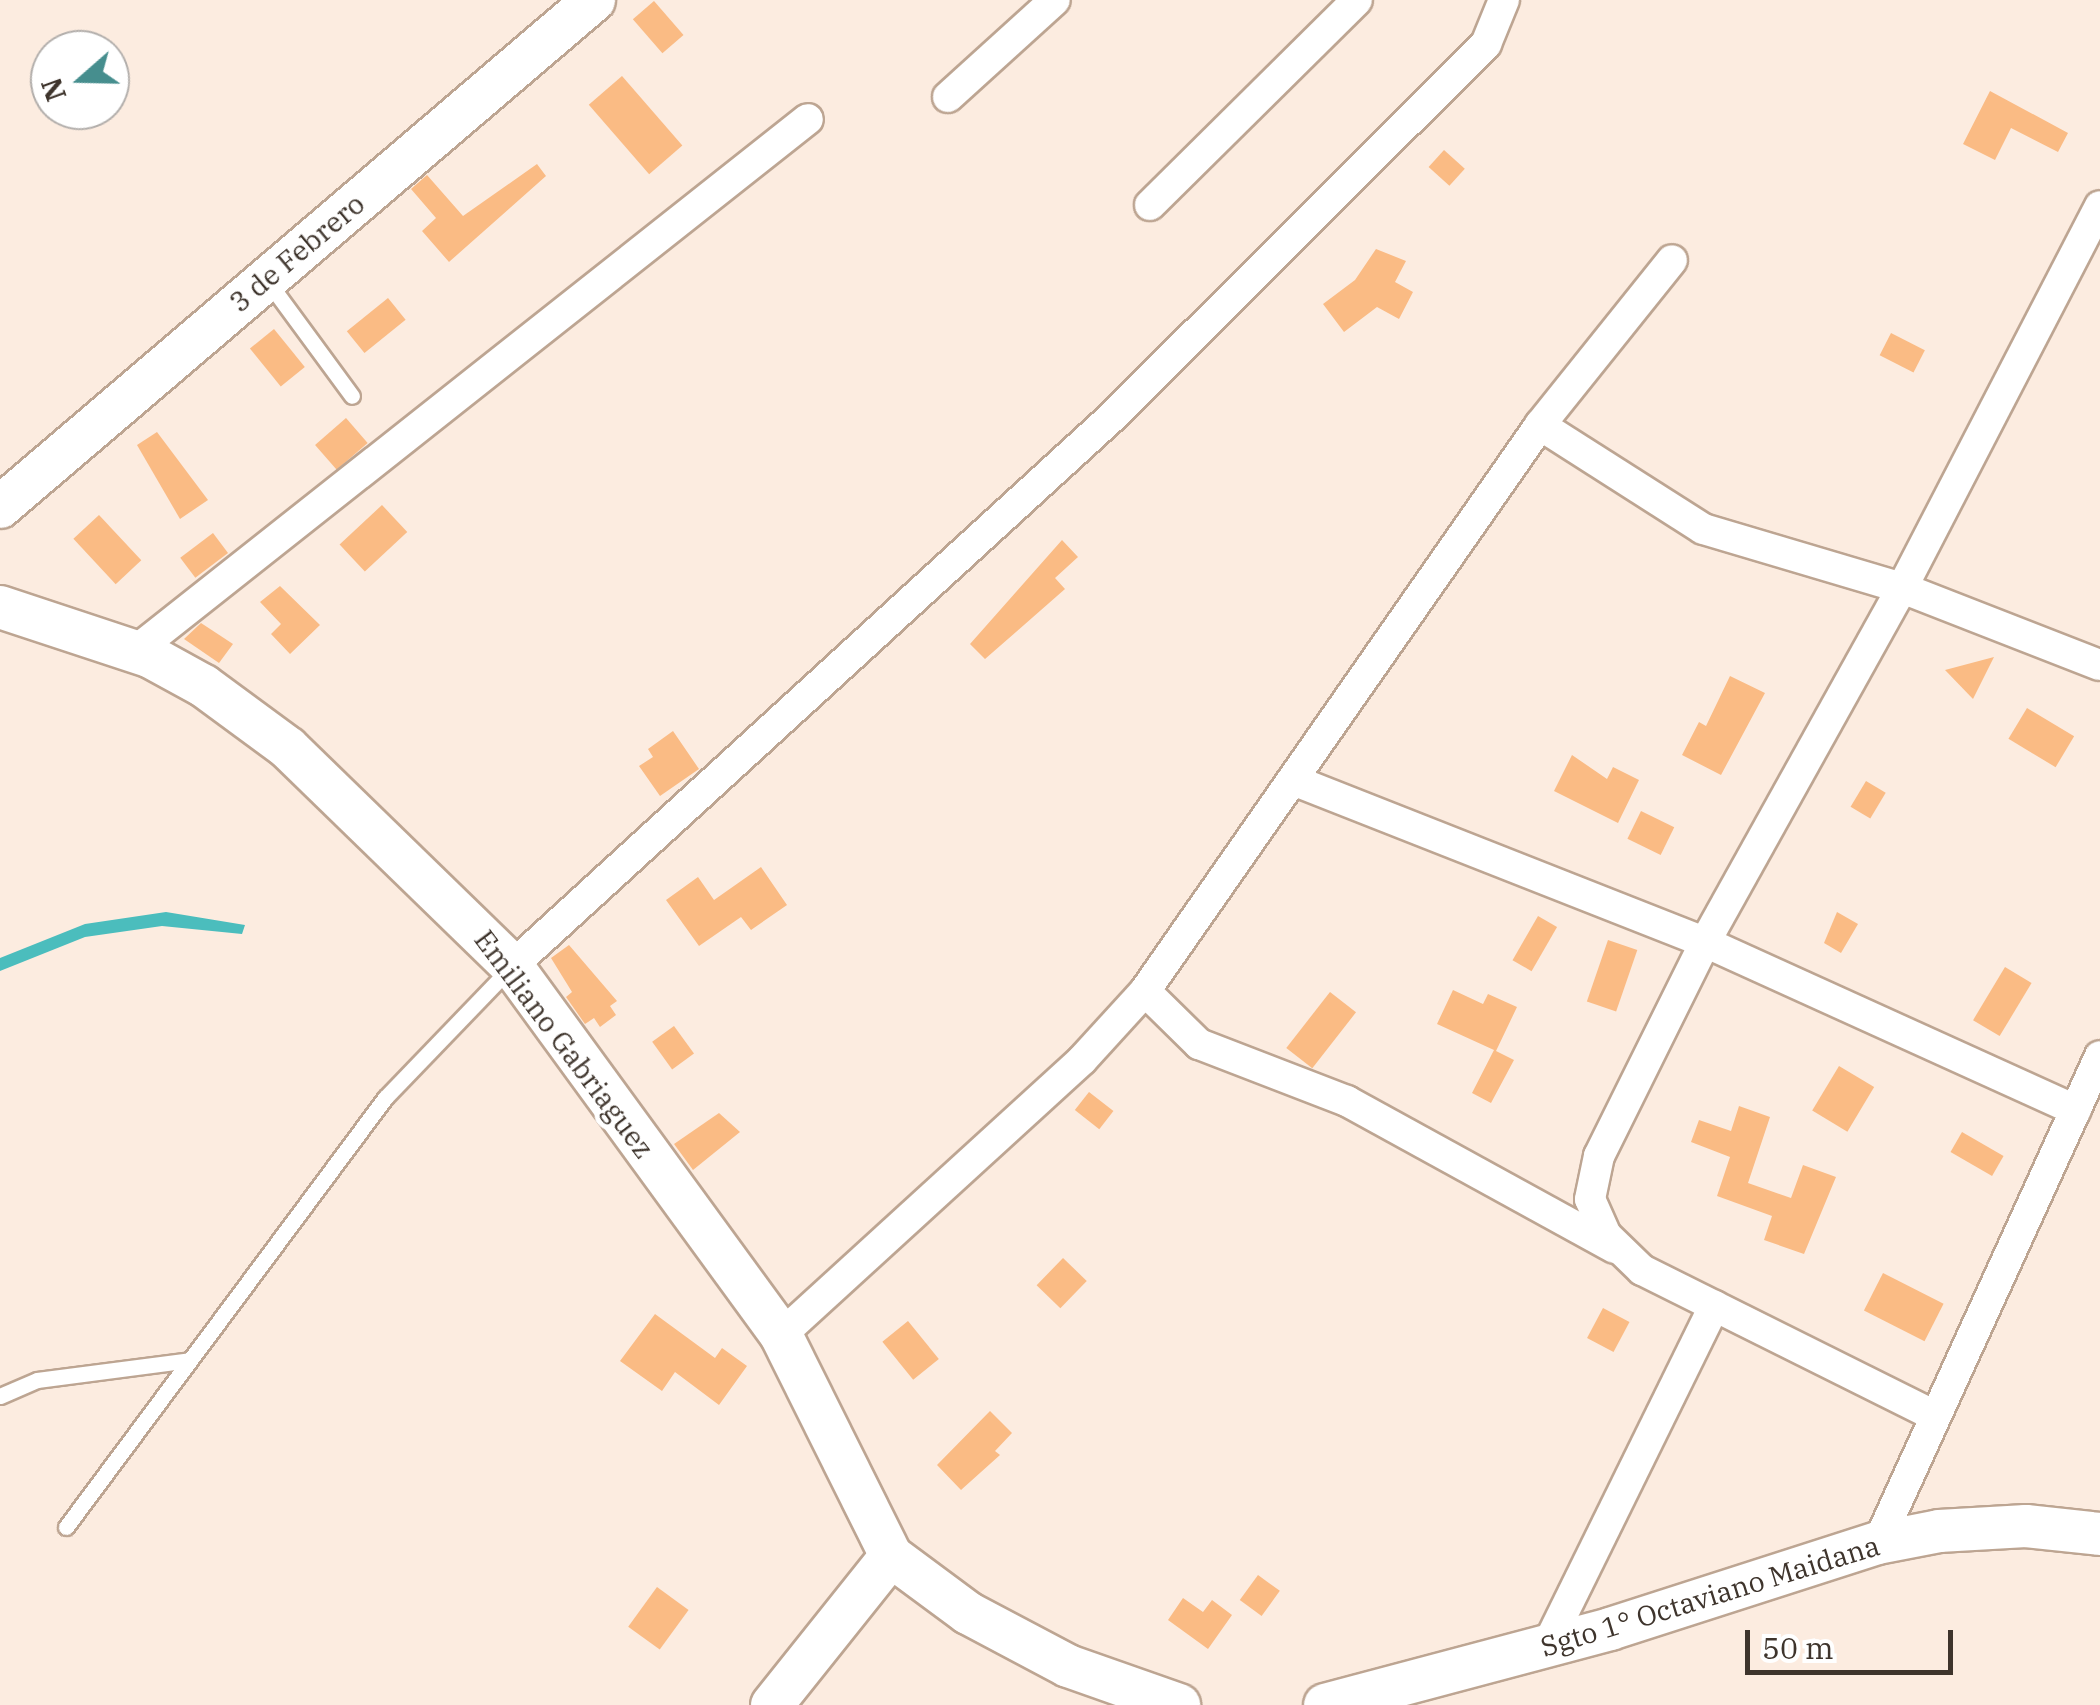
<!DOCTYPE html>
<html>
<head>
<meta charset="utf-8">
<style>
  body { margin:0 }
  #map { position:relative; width:2100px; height:1705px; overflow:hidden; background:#fcece0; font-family:"IBM Plex Serif",serif }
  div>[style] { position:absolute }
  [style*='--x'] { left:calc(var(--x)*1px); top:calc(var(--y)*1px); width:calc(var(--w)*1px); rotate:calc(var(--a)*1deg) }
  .water>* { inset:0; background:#4bbdbd }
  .building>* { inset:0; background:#fabb84; transform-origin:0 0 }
  .roads { filter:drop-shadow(2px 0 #bda592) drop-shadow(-2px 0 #bda592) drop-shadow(0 2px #bda592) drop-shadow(0 -2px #bda592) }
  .lane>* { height:15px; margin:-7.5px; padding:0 7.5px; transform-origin:7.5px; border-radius:7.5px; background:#fff }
  .street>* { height:30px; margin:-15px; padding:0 15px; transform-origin:15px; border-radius:15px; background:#fff }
  .secondary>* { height:42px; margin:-21px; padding:0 21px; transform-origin:21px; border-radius:21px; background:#fff }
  span { translate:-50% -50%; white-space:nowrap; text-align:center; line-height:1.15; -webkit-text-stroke:10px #fff; paint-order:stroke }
  .street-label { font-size:28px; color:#3e342c }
  .north { position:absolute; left:30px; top:30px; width:100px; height:100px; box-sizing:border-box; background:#fff; border:2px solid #b2aeab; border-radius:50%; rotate:250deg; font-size:28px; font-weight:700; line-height:40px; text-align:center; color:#3e342c }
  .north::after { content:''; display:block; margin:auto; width:35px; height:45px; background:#468e8e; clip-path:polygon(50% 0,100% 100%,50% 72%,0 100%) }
  .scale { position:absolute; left:1745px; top:1630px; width:208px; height:45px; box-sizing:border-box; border:5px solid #3e342c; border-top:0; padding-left:12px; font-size:30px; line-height:35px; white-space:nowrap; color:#3e342c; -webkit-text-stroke:8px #fff; paint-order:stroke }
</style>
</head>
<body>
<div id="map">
  <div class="water">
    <i style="clip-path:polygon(166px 912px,245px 925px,242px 934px,162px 926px,85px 937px,0 971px,0 958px,85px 924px)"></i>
  </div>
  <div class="building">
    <i style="left:654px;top:1px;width:45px;height:28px;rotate:49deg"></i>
    <i style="left:622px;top:76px;width:92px;height:44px;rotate:49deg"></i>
    <i style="clip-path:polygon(1990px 91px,2068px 133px,2058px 152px,2011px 128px,1995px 160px,1963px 144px)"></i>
    <i style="left:1444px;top:150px;width:28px;height:23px;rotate:42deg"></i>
    <i style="clip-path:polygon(537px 164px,546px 176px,449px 262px,422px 231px,436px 218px,411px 189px,427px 175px,463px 216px)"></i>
    <i style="clip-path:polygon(1376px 249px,1406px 261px,1395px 282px,1413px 292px,1399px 319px,1377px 307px,1344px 332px,1323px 304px,1355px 280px)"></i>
    <i style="left:388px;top:298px;width:28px;height:53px;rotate:51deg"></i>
    <i style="left:274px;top:329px;width:49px;height:31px;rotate:51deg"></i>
    <i style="left:1891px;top:333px;width:38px;height:25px;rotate:27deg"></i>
    <i style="left:346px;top:418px;width:33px;height:41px;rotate:49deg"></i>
    <i style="clip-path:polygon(157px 432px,208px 500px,180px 519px,137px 445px)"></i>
    <i style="left:382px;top:505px;width:37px;height:58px;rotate:47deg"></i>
    <i style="left:99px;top:515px;width:62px;height:35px;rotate:47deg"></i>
    <i style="left:213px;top:533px;width:25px;height:41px;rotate:53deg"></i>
    <i style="clip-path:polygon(1062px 540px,1078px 557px,1055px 578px,1065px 589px,985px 659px,970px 644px)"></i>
    <i style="clip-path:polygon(280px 586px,320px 625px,290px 654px,271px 634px,281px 624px,260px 602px)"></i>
    <i style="clip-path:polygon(201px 623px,233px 644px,219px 663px,184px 639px)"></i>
    <i style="clip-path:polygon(1994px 657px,1973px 699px,1945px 670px)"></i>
    <i style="clip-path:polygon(1730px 676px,1765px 693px,1721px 775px,1682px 755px,1699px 722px,1706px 726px)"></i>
    <i style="left:2027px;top:708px;width:55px;height:36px;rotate:31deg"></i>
    <i style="clip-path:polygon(673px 731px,699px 769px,660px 796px,639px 766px,653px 757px,648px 749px)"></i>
    <i style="clip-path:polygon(1572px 755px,1607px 779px,1613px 767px,1639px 780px,1618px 823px,1554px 791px)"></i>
    <i style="left:1866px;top:781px;width:23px;height:30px;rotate:31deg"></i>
    <i style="left:1641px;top:811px;width:37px;height:31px;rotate:26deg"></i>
    <i style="clip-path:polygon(761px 867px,787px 905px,751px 930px,741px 917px,699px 946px,666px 900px,698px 877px,714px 900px)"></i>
    <i style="clip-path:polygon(1837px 912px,1858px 924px,1841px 953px,1824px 943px)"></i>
    <i style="left:1538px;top:916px;width:22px;height:51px;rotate:30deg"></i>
    <i style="left:1608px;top:940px;width:31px;height:65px;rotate:19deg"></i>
    <i style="clip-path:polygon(569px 945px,617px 1001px,610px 1006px,616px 1015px,600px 1027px,594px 1018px,585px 1024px,566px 997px,572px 992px,551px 958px)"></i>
    <i style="left:2005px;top:967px;width:31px;height:62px;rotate:31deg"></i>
    <i style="clip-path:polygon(1453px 990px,1483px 1004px,1488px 994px,1517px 1007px,1496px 1051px,1514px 1060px,1491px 1103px,1472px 1093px,1494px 1050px,1437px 1024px)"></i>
    <i style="left:1330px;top:992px;width:33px;height:71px;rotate:38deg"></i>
    <i style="left:674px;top:1026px;width:34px;height:27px;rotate:54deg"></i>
    <i style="left:1839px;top:1066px;width:41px;height:52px;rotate:31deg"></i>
    <i style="left:1089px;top:1092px;width:31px;height:23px;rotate:38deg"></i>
    <i style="clip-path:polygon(1739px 1106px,1770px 1117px,1748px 1183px,1791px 1198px,1803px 1165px,1836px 1177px,1804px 1254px,1764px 1240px,1772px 1216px,1717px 1196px,1730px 1157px,1691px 1142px,1699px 1120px,1731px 1131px)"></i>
    <i style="clip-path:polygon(719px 1113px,740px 1132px,693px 1170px,674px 1144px)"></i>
    <i style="left:1962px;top:1132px;width:48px;height:23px;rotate:30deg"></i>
    <i style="left:1063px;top:1258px;width:33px;height:38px;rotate:44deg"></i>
    <i style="left:1883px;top:1273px;width:68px;height:42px;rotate:27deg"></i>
    <i style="left:1603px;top:1308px;width:30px;height:34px;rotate:28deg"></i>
    <i style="clip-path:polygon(655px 1314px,715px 1358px,722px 1348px,747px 1366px,719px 1405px,675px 1372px,662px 1391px,620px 1361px)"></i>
    <i style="left:908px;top:1321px;width:49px;height:33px;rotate:51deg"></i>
    <i style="clip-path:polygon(990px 1411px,1012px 1433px,995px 1451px,1000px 1455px,961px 1490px,937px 1465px)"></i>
    <i style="left:1258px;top:1575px;width:27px;height:31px;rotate:36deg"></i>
    <i style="left:657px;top:1587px;width:39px;height:49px;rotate:36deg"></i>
    <i style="clip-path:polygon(1183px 1598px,1203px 1612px,1212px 1600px,1232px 1615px,1208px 1649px,1168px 1620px)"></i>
  </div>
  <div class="roads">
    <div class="lane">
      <i style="--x:269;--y:283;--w:140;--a:53.7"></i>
      <i style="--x:0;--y:1396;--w:40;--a:-23.4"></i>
      <i style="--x:37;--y:1380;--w:154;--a:-7.4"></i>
      <i style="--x:66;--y:1527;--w:535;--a:-53.37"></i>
      <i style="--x:385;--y:1098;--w:179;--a:-46.1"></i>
    </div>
    <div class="street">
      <i style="--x:948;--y:97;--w:144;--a:-42.2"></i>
      <i style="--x:1150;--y:205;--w:291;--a:-44.7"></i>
      <i style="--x:1540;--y:425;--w:193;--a:32.5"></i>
      <i style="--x:1703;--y:529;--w:208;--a:16.5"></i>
      <i style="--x:1902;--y:588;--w:212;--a:21.3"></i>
      <i style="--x:134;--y:652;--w:859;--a:-38.34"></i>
      <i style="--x:1293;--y:780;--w:443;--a:21.5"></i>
      <i style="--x:1705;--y:942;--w:407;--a:24.4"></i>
      <i style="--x:512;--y:966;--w:815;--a:-42.46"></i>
      <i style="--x:1113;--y:416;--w:527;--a:-44.92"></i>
      <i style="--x:1486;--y:44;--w:48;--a:-67.8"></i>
      <i style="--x:1145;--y:991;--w:76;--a:44.5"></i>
      <i style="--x:1199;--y:1044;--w:159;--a:21.1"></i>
      <i style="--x:1347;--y:1101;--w:305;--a:28.8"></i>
      <i style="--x:781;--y:1335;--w:408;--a:-42.4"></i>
      <i style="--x:1082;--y:1060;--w:93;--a:-47.6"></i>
      <i style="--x:1145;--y:991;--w:690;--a:-55.09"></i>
      <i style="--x:1540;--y:425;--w:211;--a:-51.3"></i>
      <i style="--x:1935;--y:1416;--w:327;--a:-153.5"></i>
      <i style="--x:1642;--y:1270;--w:50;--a:-135.8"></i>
      <i style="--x:1606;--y:1235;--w:39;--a:-114"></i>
      <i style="--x:1590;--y:1199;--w:44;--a:-78.2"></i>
      <i style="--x:1599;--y:1156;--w:239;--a:-63.6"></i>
      <i style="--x:1705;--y:942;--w:405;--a:-60.9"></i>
      <i style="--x:1902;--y:588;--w:430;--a:-62.6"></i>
      <i style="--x:1878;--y:1543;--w:535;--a:-65.49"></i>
      <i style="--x:1547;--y:1646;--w:379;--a:-63.8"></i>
    </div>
    <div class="secondary">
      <i style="--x:0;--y:507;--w:781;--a:-40.48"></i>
      <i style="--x:0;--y:607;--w:159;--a:18.3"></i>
      <i style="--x:151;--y:657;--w:60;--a:28.7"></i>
      <i style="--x:204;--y:686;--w:104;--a:36.4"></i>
      <i style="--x:288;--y:748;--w:313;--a:44.2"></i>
      <i style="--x:512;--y:966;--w:457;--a:53.9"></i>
      <i style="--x:781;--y:1335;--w:247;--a:63.5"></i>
      <i style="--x:891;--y:1556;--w:96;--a:36.5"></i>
      <i style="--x:968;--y:1613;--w:113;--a:27.9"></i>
      <i style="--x:1068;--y:1666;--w:118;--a:19.4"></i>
      <i style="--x:772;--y:1705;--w:191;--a:-51.4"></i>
      <i style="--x:1325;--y:1705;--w:295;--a:-14.9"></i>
      <i style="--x:1610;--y:1629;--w:281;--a:-17.8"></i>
      <i style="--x:1878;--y:1543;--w:62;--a:-11.1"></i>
      <i style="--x:1939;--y:1531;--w:87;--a:-3.3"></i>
      <i style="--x:2026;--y:1526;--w:74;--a:6.2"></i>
    </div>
  </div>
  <div class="street-label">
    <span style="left:297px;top:253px;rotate:-40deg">3 de Febrero</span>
    <span style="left:564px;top:1044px;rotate:53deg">Emiliano Gabriaguez</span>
    <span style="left:1710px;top:1596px;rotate:-17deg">Sgto 1° Octaviano Maidana</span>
  </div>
  <div class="north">N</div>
  <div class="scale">50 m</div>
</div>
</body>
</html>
